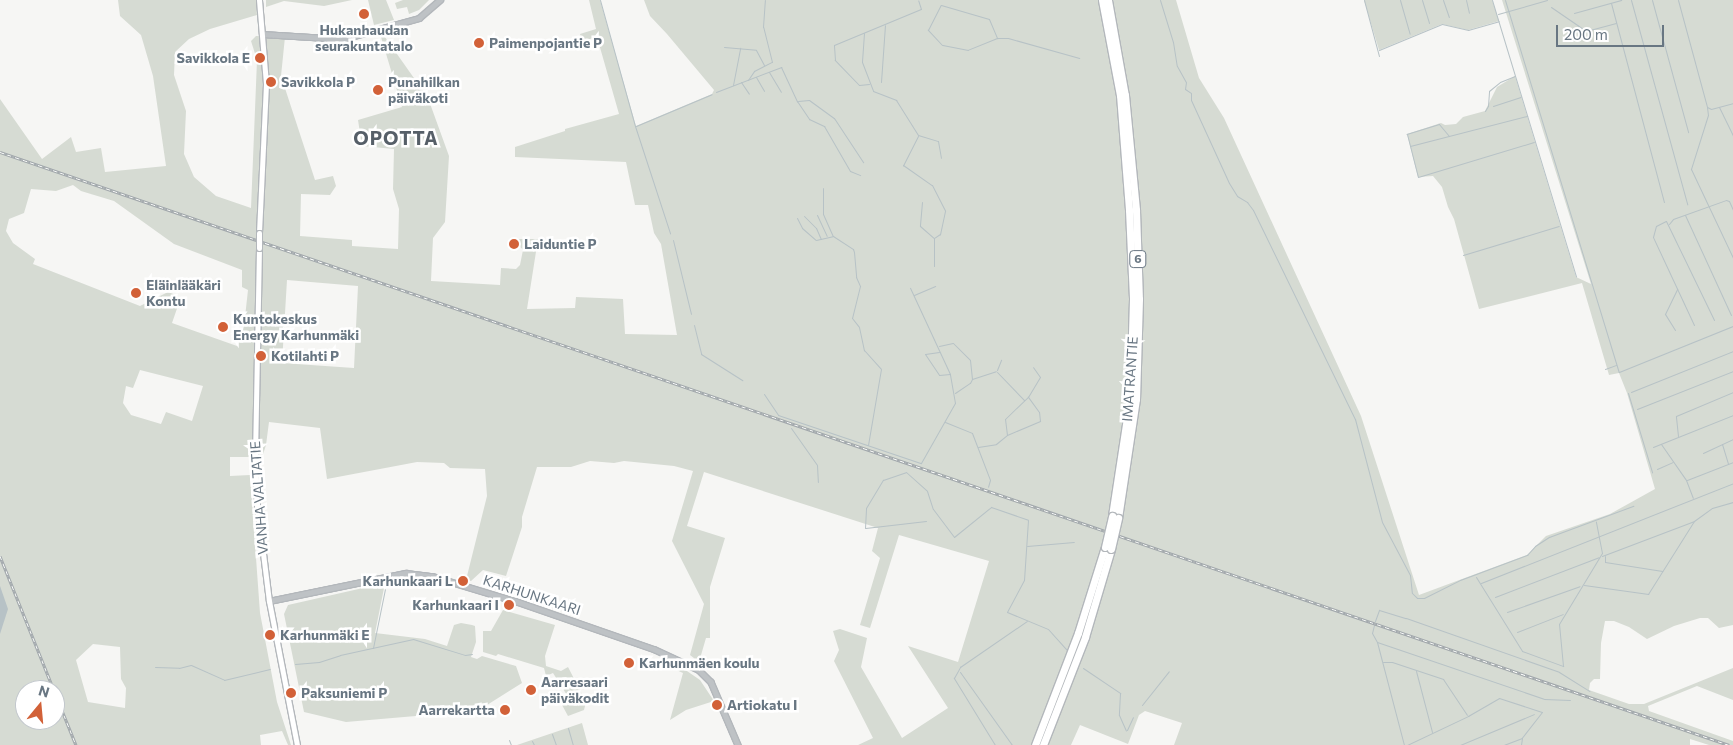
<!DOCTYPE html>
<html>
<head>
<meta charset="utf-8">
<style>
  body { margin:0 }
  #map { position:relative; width:1733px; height:745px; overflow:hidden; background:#f6f6f4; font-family:Commissioner,sans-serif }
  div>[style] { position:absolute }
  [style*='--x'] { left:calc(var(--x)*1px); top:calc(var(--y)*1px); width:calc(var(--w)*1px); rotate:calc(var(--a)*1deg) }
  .green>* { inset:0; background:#d6dbd3 }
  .water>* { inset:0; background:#b7c2c6 }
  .stream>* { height:1px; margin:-0.5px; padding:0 0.5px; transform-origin:0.5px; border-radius:0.5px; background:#b7c2c6 }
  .roads { filter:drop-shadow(1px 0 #b3b7bb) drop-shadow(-1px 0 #b3b7bb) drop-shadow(0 1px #b3b7bb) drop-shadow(0 -1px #b3b7bb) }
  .tertiary>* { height:4.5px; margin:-2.25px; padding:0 2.25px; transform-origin:2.25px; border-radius:2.25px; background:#bec2c5 }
  .secondary>* { height:5px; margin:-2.5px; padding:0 2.5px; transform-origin:2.5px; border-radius:2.5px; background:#fff }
  .motorway>* { height:7px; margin:-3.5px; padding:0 3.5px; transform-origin:3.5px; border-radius:3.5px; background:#fff }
  .rail>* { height:3px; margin-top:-1.5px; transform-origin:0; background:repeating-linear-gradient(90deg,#fff 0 4px,#a0a6ab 0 8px); box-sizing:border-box; border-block:1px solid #a0a6ab }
  .bridges { filter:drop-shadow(1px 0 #b3b7bb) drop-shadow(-1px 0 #b3b7bb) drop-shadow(0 1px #b3b7bb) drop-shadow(0 -1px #b3b7bb) }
  .secondary-bridge>* { height:5px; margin:-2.5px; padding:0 2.5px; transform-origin:2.5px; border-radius:2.5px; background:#fff }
  .motorway-bridge>* { height:7px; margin:-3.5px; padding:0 3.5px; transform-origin:3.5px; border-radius:3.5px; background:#fff }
  .dots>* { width:14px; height:14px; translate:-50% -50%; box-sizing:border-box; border:2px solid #fff; border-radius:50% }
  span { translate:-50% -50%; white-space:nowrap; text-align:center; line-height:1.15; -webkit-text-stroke:5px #fff; paint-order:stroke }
  .shield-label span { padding:1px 4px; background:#fff; border:1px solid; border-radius:4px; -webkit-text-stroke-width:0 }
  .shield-label { font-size:12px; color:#687682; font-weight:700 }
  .poi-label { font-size:14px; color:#687682; font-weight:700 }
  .left { translate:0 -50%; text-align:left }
  .right { translate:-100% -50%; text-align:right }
  .street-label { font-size:14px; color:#687682 }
  .district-label { font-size:19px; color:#565f68; font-weight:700; letter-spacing:1px }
  .north { position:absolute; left:15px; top:680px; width:50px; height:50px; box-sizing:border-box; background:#fff; border:1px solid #c3c8cd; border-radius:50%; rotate:17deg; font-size:14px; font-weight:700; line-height:20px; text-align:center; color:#687682 }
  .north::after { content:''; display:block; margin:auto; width:18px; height:22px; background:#d26138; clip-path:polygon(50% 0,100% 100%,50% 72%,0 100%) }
  .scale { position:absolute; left:1556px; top:25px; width:108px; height:22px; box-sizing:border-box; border:2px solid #687682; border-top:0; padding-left:6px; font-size:15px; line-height:18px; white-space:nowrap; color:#687682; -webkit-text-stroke:4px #fff; paint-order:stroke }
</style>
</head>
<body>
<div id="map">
  <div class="green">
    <i style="clip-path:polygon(evenodd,118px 0,256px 0,257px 15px,210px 29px,189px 39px,175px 52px,174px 75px,186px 111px,184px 154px,194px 177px,216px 196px,251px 208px,257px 60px,251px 41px,256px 36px,285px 37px,281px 76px,315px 180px,333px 176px,336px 186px,330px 195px,301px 194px,300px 236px,352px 240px,352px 246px,398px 249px,399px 209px,393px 189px,394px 149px,362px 146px,358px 120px,402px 107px,381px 37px,385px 37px,428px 98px,449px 156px,445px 222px,433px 238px,431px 281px,500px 285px,501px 268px,516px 269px,520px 265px,523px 250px,517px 243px,517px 239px,538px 239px,527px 309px,575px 308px,576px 297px,623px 299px,625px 334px,677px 335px,661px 244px,654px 233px,648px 205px,635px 205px,626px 162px,515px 157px,515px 147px,565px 131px,565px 129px,619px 114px,597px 37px,582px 41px,580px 34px,596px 29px,589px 0,600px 0,636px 126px,712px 94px,714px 90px,667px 34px,650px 16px,644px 0,1176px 0,1199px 78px,1224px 118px,1361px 416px,1419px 595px,1527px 555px,1546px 536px,1610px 514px,1655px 489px,1627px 393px,1619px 373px,1609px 375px,1582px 283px,1479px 309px,1454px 219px,1448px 207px,1442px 187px,1433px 176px,1418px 177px,1407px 134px,1441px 123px,1445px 125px,1456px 124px,1463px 117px,1485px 111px,1497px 87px,1515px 76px,1576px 277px,1591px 284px,1502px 0,1733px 0,1733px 625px,1719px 628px,1708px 618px,1700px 618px,1674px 626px,1647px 639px,1629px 627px,1614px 621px,1605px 621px,1601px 643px,1600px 679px,1594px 679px,1590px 683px,1589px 690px,1629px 704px,1644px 704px,1733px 668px,1733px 700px,1697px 686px,1648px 706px,1649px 711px,1733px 741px,1733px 745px,1709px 745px,1690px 739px,1690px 745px,1174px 745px,1182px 723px,1145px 711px,1139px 715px,1128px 744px,1080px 725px,1071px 745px,858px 745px,873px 738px,834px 661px,839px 650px,833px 631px,840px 629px,867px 638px,861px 667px,902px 738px,948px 708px,908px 646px,958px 662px,989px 561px,899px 535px,870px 628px,860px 625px,880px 558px,872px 551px,878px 528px,704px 472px,687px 526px,725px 538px,710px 587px,710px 638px,706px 638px,699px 662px,690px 655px,704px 604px,672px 541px,693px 471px,674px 466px,624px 461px,614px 463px,590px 461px,571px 467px,537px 467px,522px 517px,522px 527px,506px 576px,483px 570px,471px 581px,466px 580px,487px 496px,485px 469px,450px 468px,444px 463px,417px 462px,327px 479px,320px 428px,269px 422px,266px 445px,260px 464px,249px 457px,230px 457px,230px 476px,250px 475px,260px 613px,277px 702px,291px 745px,288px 745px,282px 731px,260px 735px,261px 745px,0 745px,0 99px,42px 159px,71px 137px,76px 152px,101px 148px,105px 172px,166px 166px,153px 76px,141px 35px,120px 16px,118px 0,73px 185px,81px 191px,114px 201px,174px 244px,242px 270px,242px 287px,248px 290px,245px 317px,247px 318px,237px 346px,172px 323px,181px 297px,168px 292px,140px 306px,33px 264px,35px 259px,13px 243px,6px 231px,9px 219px,24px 213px,31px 189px,56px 191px,73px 185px,118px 0,287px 280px,358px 286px,354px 368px,282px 363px,287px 280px,118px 0,140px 370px,203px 386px,192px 421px,166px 412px,161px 424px,131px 415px,123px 403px,126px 386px,133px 388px,140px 370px,118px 0,93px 644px,120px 647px,121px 679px,126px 688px,125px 708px,88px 702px,76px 660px,93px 644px,118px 0,25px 690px,55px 690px,55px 720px,25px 720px,25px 690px)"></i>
    <i style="clip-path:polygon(266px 0,352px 0,324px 6px,284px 1px,266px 7px)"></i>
    <i style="clip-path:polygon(368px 0,386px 0,394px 20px,374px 25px)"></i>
    <i style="clip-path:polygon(403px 0,429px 0,419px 10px,409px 14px,407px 7px,397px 9px,395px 3px)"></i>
    <i style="clip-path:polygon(1364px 0,1492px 0,1499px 21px,1468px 30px,1442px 24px,1379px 50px)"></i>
    <i style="clip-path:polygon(385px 583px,375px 633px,425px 639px,447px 646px,454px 625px,461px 623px,472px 625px,475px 626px,476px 642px,471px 657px,477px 659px,482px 656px,516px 666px,522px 683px,487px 705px,439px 714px,346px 722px,304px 712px,284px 614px,288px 605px)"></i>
    <i style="clip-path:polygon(503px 610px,555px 625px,545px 656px,546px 666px,561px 671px,568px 667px,586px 702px,584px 710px,568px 716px,562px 705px,570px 700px,553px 673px,546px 676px,544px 668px,498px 654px,496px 656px,483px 652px,483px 631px,491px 631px)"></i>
    <i style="clip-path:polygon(664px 660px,684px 669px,700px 680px,714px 701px,686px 710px,670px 720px,683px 673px,663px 664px)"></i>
    <i style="clip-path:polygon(582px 723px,588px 745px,517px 745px)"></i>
  </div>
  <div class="water">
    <i style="clip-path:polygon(0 586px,8px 609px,0 634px)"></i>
  </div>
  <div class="stream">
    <i style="--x:600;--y:0;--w:131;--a:74.5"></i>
    <i style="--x:635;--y:126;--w:113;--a:71.9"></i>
    <i style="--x:1160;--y:0;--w:44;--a:72.8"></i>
    <i style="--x:1173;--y:42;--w:24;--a:81"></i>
    <i style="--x:1177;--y:66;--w:18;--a:61"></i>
    <i style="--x:1186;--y:82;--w:7;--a:98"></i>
    <i style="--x:1185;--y:89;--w:7;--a:34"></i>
    <i style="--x:1191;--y:93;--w:7;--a:90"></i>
    <i style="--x:1191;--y:100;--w:91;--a:65.4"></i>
    <i style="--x:1229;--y:183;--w:15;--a:58"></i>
    <i style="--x:1237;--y:196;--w:12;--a:31"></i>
    <i style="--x:1247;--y:202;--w:10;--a:53"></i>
    <i style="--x:1253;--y:210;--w:233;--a:64"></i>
    <i style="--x:1355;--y:419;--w:106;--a:75.3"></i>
    <i style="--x:1382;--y:522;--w:60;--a:62.2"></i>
    <i style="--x:1410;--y:575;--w:18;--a:84"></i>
    <i style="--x:1412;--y:593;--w:7;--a:45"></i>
    <i style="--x:1417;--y:598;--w:7;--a:0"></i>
    <i style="--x:1424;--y:598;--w:40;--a:-26.6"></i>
    <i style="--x:1460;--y:580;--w:72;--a:-20.5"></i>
    <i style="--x:1527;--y:555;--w:12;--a:-48"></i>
    <i style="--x:1535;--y:546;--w:17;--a:-33"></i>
    <i style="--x:1549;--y:537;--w:90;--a:-20.3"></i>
    <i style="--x:1364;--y:0;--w:58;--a:75"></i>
    <i style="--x:1400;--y:0;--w:35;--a:74"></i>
    <i style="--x:1422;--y:0;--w:24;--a:73"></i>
    <i style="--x:1443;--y:0;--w:18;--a:71"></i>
    <i style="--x:1466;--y:0;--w:13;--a:77"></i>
    <i style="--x:1492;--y:0;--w:289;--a:73.1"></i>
    <i style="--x:1505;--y:0;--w:389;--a:73"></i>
    <i style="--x:1619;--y:372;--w:123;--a:-22"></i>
    <i style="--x:1631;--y:0;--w:212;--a:74.6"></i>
    <i style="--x:1652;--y:0;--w:137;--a:74.7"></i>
    <i style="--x:1678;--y:0;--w:111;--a:74.8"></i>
    <i style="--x:1707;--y:107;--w:8;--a:83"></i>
    <i style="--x:1708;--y:115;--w:57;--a:107.5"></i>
    <i style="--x:1691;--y:169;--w:98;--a:64.7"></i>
    <i style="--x:1611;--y:3;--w:206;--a:75.1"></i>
    <i style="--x:941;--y:5;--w:50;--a:16.3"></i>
    <i style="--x:989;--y:19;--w:21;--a:67"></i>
    <i style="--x:997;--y:38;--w:31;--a:158"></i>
    <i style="--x:968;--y:50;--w:26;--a:-169"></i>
    <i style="--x:942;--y:45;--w:21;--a:-133"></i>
    <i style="--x:928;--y:30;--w:28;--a:-63"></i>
    <i style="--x:1551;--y:7;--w:42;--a:34.4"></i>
    <i style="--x:1586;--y:31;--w:31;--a:-15"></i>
    <i style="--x:1574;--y:13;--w:49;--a:-15.5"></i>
    <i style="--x:1498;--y:14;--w:51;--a:-15.9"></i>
    <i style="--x:864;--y:33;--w:29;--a:94"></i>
    <i style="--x:862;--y:62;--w:31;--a:69"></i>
    <i style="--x:873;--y:91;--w:25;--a:21"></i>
    <i style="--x:896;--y:100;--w:41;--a:57.8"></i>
    <i style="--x:918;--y:135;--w:21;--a:17"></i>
    <i style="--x:938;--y:141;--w:17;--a:80"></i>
    <i style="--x:997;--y:38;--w:11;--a:0"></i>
    <i style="--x:1008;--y:38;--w:74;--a:15.7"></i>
    <i style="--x:724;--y:47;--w:32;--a:5"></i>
    <i style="--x:756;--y:50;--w:17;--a:62"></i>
    <i style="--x:1379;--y:50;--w:68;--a:-22.4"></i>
    <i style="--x:1442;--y:24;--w:27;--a:13"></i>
    <i style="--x:1468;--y:30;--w:32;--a:-16"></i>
    <i style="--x:769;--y:72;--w:23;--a:59"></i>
    <i style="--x:756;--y:77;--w:16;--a:60"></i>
    <i style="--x:748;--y:80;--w:11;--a:-56"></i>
    <i style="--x:754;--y:71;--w:20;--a:-27"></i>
    <i style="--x:772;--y:62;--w:36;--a:-104"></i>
    <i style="--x:763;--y:27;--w:27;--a:-86"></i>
    <i style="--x:741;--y:82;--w:14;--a:56"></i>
    <i style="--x:881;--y:82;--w:57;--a:-86"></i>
    <i style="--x:869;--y:84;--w:10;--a:174"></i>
    <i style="--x:859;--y:85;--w:35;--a:-134"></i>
    <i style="--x:835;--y:60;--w:15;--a:-94"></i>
    <i style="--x:834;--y:45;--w:94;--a:-22.5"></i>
    <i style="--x:921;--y:9;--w:9;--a:-108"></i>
    <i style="--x:733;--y:85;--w:38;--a:-79"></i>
    <i style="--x:716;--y:92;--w:70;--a:-21"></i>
    <i style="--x:781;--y:67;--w:38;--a:65"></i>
    <i style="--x:797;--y:101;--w:22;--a:56"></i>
    <i style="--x:809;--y:119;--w:17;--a:25"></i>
    <i style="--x:824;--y:126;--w:52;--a:60"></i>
    <i style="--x:850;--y:171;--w:11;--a:22"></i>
    <i style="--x:798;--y:101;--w:11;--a:-5"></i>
    <i style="--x:809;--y:100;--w:31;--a:36"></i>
    <i style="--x:834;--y:118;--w:53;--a:56.6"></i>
    <i style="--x:1493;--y:106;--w:29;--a:-18"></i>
    <i style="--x:1707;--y:107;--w:4;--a:27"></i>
    <i style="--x:1711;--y:109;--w:23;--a:-15"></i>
    <i style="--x:1719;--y:107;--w:32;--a:64"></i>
    <i style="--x:1485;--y:111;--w:6;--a:-59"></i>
    <i style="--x:1488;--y:106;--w:15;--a:-86"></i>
    <i style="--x:1489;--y:91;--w:14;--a:-39"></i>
    <i style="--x:1500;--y:82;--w:16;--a:-22"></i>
    <i style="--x:636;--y:126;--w:82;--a:-22.8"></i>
    <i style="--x:918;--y:136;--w:33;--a:117"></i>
    <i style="--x:903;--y:165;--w:35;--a:35"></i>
    <i style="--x:932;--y:185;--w:29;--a:63"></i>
    <i style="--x:945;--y:211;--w:24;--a:102"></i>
    <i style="--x:940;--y:234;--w:7;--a:146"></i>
    <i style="--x:1449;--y:136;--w:16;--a:-130"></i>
    <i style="--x:1439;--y:124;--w:34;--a:163"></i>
    <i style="--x:1407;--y:134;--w:44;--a:75.7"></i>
    <i style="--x:1418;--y:177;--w:121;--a:-16.8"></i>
    <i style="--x:1410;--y:146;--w:121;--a:-14.4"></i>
    <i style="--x:823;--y:188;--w:26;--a:90"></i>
    <i style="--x:823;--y:214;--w:24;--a:66"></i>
    <i style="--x:833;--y:236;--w:24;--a:33"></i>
    <i style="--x:853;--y:249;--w:3;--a:72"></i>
    <i style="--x:854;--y:252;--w:25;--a:85"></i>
    <i style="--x:856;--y:277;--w:10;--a:66"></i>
    <i style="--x:860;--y:286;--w:33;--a:104"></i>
    <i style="--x:852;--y:318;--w:11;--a:52"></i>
    <i style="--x:859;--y:327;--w:24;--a:78"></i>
    <i style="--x:864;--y:350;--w:25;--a:48"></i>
    <i style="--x:881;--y:369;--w:77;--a:99.7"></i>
    <i style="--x:922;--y:202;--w:24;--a:95"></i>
    <i style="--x:920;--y:226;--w:18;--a:41"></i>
    <i style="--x:934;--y:238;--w:28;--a:90"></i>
    <i style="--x:817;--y:215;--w:23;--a:65"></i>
    <i style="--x:1685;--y:215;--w:110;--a:65.3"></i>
    <i style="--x:804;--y:216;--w:17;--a:45"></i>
    <i style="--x:816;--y:228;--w:12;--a:66"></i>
    <i style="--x:797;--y:218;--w:11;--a:63"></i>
    <i style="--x:802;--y:228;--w:18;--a:41"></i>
    <i style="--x:816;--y:240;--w:17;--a:-13"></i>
    <i style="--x:1669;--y:224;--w:6;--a:-51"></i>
    <i style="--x:1673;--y:219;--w:56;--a:-19.7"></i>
    <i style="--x:1726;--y:200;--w:3;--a:18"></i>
    <i style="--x:1729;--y:201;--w:10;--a:66"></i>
    <i style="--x:673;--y:240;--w:76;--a:76.3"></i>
    <i style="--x:1463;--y:255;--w:100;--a:-16.8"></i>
    <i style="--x:914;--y:295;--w:23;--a:-23"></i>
    <i style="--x:694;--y:325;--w:30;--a:76"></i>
    <i style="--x:701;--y:354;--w:49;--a:32.4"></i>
    <i style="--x:1694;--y:325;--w:97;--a:-115"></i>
    <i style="--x:1653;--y:237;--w:11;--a:-75"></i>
    <i style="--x:1656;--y:226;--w:11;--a:-27"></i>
    <i style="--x:1666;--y:221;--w:110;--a:64.1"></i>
    <i style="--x:1675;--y:330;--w:19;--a:-122"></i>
    <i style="--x:1665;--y:314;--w:28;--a:-64"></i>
    <i style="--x:939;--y:346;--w:14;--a:-12"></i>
    <i style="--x:953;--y:343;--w:24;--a:45"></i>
    <i style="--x:970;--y:360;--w:19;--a:84"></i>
    <i style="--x:939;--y:352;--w:14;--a:172"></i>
    <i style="--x:925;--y:354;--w:25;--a:56"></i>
    <i style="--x:939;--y:375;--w:11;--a:-5"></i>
    <i style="--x:1605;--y:369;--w:12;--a:-20"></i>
    <i style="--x:997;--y:370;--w:11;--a:-68"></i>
    <i style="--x:997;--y:372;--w:39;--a:46"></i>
    <i style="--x:1631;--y:392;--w:110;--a:-21.9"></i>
    <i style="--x:955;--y:393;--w:18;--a:-34"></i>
    <i style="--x:970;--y:383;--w:4;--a:-63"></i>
    <i style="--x:972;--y:379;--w:25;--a:-18"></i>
    <i style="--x:1628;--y:393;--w:83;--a:73.1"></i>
    <i style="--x:764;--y:394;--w:25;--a:56"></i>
    <i style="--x:778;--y:415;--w:151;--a:18.6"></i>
    <i style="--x:921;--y:463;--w:69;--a:-60.5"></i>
    <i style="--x:955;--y:403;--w:29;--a:-100"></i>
    <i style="--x:950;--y:374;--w:95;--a:-114.9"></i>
    <i style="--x:1637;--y:409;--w:103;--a:-21.6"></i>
    <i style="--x:945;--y:422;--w:29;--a:22"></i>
    <i style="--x:972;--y:433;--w:50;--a:69"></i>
    <i style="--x:990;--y:480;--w:7;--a:106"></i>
    <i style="--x:791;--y:428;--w:45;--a:54.9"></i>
    <i style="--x:817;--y:465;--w:17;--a:87"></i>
    <i style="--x:1007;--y:435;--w:16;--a:-97"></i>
    <i style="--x:1005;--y:419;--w:32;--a:-44"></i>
    <i style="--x:1028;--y:397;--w:23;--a:-59"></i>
    <i style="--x:1040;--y:377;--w:12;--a:-125"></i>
    <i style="--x:1678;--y:436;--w:20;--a:-96"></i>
    <i style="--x:1676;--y:416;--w:62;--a:-22.8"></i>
    <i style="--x:1661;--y:444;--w:44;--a:55.2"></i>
    <i style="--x:1686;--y:480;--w:19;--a:69"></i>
    <i style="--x:1722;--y:444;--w:21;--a:73"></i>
    <i style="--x:978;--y:447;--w:18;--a:-9"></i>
    <i style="--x:996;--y:444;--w:14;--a:-39"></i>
    <i style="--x:1007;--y:435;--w:36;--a:-23"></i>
    <i style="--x:1040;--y:421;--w:9;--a:-96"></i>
    <i style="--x:1039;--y:412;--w:19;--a:-126"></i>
    <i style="--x:1653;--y:447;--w:86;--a:-21.8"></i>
    <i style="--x:1703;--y:453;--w:33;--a:-25"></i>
    <i style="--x:1657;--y:469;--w:17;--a:-24"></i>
    <i style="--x:1687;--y:480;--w:49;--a:-21.4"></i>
    <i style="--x:926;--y:521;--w:61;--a:173.5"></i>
    <i style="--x:865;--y:528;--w:20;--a:-87"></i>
    <i style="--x:866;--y:508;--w:33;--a:-59"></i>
    <i style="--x:883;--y:480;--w:24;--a:-19"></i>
    <i style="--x:906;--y:472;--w:28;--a:42"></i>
    <i style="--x:927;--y:491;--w:19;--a:72"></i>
    <i style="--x:933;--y:509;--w:35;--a:53"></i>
    <i style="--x:954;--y:537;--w:48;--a:-39"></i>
    <i style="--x:991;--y:507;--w:39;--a:19"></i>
    <i style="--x:1028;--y:520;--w:60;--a:93.8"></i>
    <i style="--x:1024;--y:580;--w:36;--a:118"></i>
    <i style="--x:1007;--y:612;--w:44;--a:22.5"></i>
    <i style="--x:1048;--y:629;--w:28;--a:48"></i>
    <i style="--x:1027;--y:546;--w:47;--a:-4.9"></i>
    <i style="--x:1602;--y:556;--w:98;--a:-20.8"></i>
    <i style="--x:1694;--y:521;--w:22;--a:-36"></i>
    <i style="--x:1712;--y:508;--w:22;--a:-16"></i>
    <i style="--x:1605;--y:556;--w:6;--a:90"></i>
    <i style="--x:1605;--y:562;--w:58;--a:9"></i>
    <i style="--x:1476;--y:577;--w:87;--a:58.1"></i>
    <i style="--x:1522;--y:651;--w:44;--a:20.1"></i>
    <i style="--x:1563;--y:666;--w:42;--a:-95.4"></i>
    <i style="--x:1559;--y:624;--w:83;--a:-58.8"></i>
    <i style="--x:1602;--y:553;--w:32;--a:-101"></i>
    <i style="--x:1481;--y:583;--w:271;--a:-21.6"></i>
    <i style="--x:1584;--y:585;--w:65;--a:8"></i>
    <i style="--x:1648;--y:594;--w:86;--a:-57.8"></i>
    <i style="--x:1495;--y:597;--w:111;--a:-21"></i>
    <i style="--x:1507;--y:612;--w:77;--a:-19.6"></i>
    <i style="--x:1375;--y:621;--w:12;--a:-70"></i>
    <i style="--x:1379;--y:610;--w:28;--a:17"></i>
    <i style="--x:1406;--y:618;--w:162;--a:19.4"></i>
    <i style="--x:1559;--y:672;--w:36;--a:32"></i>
    <i style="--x:1374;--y:625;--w:8;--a:104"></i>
    <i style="--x:1372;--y:633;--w:10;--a:61"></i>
    <i style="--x:1377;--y:642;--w:106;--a:75.3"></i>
    <i style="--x:1517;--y:632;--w:49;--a:-21.4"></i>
    <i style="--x:1377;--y:642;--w:176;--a:18.8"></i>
    <i style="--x:1544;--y:699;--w:26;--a:2"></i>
    <i style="--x:373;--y:648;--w:60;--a:-78.5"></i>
    <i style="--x:1383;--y:662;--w:9;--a:0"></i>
    <i style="--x:1392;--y:662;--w:54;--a:18.4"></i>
    <i style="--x:1443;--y:679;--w:43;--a:56.3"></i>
    <i style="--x:295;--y:664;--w:24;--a:-5"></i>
    <i style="--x:319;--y:662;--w:22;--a:-18"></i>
    <i style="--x:340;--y:655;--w:75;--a:-12.4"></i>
    <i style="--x:413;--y:639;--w:54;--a:17.1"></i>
    <i style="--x:465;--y:655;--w:7;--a:-8"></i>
    <i style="--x:155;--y:667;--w:24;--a:2"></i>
    <i style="--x:179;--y:668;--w:12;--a:-14"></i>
    <i style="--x:191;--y:665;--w:36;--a:24"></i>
    <i style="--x:224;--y:680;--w:47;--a:-13.4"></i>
    <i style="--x:1083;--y:668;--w:45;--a:34"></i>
    <i style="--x:1120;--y:693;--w:22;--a:93"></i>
    <i style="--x:1119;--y:715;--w:17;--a:66"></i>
    <i style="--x:1416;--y:671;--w:63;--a:75.3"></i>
    <i style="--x:960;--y:672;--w:90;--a:54.5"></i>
    <i style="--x:1142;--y:705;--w:43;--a:-51.5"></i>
    <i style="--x:568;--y:728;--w:18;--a:74"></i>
    <i style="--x:1127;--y:730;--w:14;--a:-65"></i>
    <i style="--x:552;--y:734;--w:12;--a:70"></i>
    <i style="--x:509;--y:740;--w:5;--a:68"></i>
    <i style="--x:532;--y:741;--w:4;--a:63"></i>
    <i style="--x:995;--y:745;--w:79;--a:-121.5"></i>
    <i style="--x:954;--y:678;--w:13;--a:-61"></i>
    <i style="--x:960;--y:667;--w:81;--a:-34.5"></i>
    <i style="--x:1407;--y:745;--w:68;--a:-25.4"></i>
    <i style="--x:1468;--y:716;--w:36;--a:-30"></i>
    <i style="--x:1499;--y:698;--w:45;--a:18"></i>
    <i style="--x:1542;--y:712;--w:33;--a:128"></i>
    <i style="--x:1522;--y:738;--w:19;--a:159"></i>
    <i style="--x:1460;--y:745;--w:80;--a:-22.7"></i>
    <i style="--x:1521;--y:745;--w:7;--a:-82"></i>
  </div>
  <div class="roads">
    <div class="tertiary">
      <i style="--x:262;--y:34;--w:81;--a:3.5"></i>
      <i style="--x:343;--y:39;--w:79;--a:-15.4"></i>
      <i style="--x:419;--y:18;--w:28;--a:-41"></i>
      <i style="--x:269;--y:601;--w:140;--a:-11.6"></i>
      <i style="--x:406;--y:573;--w:26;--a:7"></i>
      <i style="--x:432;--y:576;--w:87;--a:16.8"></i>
      <i style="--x:515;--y:601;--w:147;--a:19.1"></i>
      <i style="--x:654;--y:649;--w:50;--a:25"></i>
      <i style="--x:699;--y:670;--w:17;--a:45"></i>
      <i style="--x:711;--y:682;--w:69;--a:66.8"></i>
    </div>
    <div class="secondary">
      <i style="--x:259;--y:0;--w:84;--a:85.2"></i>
      <i style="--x:266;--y:84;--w:149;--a:92.7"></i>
      <i style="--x:259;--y:248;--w:206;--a:91.1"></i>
      <i style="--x:255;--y:454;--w:51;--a:87.8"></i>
      <i style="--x:257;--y:505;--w:97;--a:82.9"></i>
      <i style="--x:269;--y:601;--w:147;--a:79"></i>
    </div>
    <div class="motorway">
      <i style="--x:1102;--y:0;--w:97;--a:79.3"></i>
      <i style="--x:1120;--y:95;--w:115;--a:85.5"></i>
      <i style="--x:1129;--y:210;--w:89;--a:87.4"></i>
      <i style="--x:1133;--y:299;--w:99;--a:91.7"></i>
      <i style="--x:1130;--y:398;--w:119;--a:98.7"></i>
      <i style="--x:1108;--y:0;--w:97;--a:79.9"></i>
      <i style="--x:1125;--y:95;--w:116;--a:84.5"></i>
      <i style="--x:1136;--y:210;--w:89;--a:88.1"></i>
      <i style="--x:1139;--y:299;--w:100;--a:91.7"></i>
      <i style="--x:1136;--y:399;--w:120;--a:98.6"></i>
      <i style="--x:1035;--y:745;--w:120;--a:-69"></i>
      <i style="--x:1078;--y:633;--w:90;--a:-72.6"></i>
      <i style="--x:1043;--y:745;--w:116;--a:-68.7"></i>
      <i style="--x:1085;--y:637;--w:92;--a:-73.5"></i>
    </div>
  </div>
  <div class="rail">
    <i style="--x:0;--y:152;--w:1828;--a:18.93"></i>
    <i style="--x:0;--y:556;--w:144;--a:68.1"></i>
    <i style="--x:55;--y:693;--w:56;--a:68"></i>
  </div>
  <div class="bridges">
    <div class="secondary-bridge">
      <i style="--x:259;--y:248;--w:15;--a:-90"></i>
    </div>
    <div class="motorway-bridge">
      <i style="--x:1105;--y:547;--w:32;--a:-77"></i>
      <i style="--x:1111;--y:549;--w:32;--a:-77"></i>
    </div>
  </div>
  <div class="dots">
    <i style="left:364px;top:14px;background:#d26138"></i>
    <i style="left:479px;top:43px;background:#d26138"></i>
    <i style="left:260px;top:58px;background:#d26138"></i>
    <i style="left:271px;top:82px;background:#d26138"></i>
    <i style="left:378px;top:90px;background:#d26138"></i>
    <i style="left:514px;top:244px;background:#d26138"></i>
    <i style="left:136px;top:293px;background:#d26138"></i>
    <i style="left:223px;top:327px;background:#d26138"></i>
    <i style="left:261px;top:356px;background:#d26138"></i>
    <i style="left:463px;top:581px;background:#d26138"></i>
    <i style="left:509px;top:605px;background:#d26138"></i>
    <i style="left:270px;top:635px;background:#d26138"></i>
    <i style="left:629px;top:663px;background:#d26138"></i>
    <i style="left:531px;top:690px;background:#d26138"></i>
    <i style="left:291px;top:693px;background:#d26138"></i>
    <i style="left:717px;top:705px;background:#d26138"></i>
    <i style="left:505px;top:710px;background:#d26138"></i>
  </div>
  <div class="shield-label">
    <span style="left:1138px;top:259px">6</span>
  </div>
  <div class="poi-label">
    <span style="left:364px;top:38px">Hukanhaudan<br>seurakuntatalo</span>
    <span class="left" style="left:489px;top:43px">Paimenpojantie P</span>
    <span class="right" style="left:250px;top:58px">Savikkola E</span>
    <span class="left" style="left:281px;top:82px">Savikkola P</span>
    <span class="left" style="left:388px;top:90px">Punahilkan<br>päiväkoti</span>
    <span class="left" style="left:524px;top:244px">Laiduntie P</span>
    <span class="left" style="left:146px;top:293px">Eläinlääkäri<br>Kontu</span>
    <span class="left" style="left:233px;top:327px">Kuntokeskus<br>Energy Karhunmäki</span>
    <span class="left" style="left:271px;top:356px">Kotilahti P</span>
    <span class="right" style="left:453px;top:581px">Karhunkaari L</span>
    <span class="right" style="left:499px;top:605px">Karhunkaari I</span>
    <span class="left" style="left:280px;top:635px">Karhunmäki E</span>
    <span class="left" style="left:639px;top:663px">Karhunmäen koulu</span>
    <span class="left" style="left:541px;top:690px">Aarresaari<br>päiväkodit</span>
    <span class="left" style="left:301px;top:693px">Paksuniemi P</span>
    <span class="left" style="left:727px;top:705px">Artiokatu I</span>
    <span class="right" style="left:495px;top:710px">Aarrekartta</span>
  </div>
  <div class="street-label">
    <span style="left:1130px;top:379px;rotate:-86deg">IMATRANTIE</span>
    <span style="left:259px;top:498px;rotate:-94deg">VANHA VALTATIE</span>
    <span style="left:532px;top:595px;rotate:18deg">KARHUNKAARI</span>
  </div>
  <div class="district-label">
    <span style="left:396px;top:138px">OPOTTA</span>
  </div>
  <div class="north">N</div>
  <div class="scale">200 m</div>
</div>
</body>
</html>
